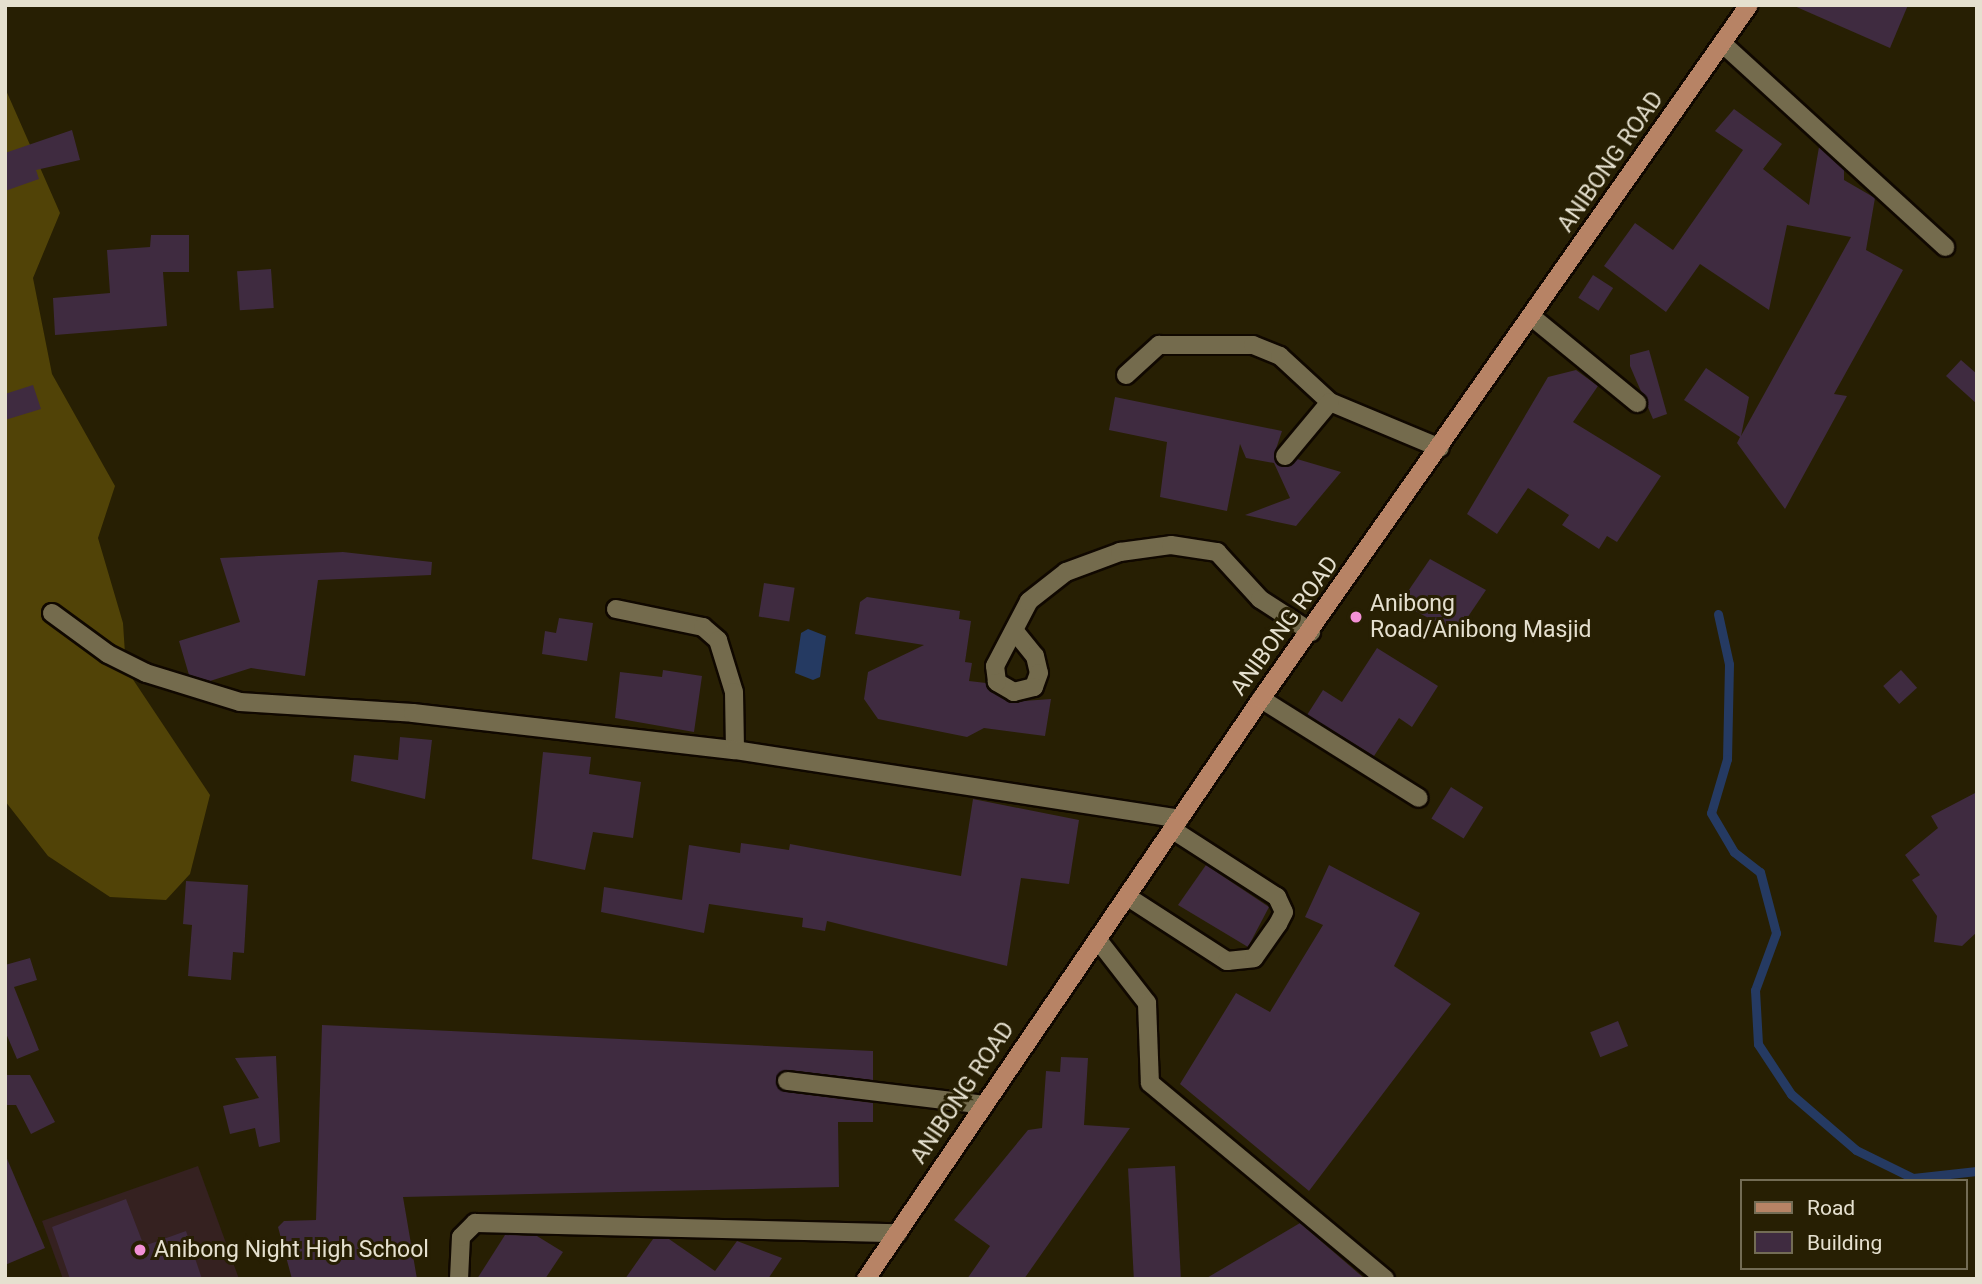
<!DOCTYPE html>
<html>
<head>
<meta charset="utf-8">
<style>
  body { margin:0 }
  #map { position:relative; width:1982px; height:1284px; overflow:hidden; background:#271f03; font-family:Roboto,sans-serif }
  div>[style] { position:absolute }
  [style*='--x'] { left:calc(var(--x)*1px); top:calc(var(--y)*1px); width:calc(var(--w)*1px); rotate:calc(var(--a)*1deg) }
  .education>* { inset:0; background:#352120 }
  .forest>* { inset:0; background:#514307 }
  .water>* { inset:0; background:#253a62 }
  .stream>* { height:9px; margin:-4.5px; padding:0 4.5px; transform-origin:4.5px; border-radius:4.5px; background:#253a62 }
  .building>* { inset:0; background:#3f2b40; transform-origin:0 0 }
  .roads { filter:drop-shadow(2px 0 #100800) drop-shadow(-2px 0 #100800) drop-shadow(0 2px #100800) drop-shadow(0 -2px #100800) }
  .minor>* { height:18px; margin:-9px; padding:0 9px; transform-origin:9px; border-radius:9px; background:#746b4d }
  .major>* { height:18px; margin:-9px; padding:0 9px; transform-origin:9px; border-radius:9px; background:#b78365 }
  .dots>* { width:19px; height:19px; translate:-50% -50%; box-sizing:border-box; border:4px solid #271f03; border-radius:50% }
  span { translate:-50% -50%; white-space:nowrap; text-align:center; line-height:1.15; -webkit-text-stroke:6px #271f03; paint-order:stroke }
  .street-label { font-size:23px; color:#e5e0cf }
  .poi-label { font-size:23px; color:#e5e0cf }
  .left { translate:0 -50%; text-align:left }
  .frame { position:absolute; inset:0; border:7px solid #e5e0cf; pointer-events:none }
  .legend { position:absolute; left:1740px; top:1179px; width:228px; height:91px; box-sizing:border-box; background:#271f03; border:2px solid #736c55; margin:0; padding:9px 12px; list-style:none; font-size:21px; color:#e5e0cf }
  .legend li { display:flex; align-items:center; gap:14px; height:35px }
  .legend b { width:35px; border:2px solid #736c55 }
</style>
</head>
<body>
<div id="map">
  <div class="education">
    <i style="clip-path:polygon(198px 1166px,239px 1279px,63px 1279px,42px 1221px)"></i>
  </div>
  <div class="forest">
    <i style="clip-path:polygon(5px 88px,60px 213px,33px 278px,52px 374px,115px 486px,98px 538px,123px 623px,126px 669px,210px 795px,190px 874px,166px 900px,110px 897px,48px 856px,5px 801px)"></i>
  </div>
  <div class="water">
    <i style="clip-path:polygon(808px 629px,826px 636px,820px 677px,813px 680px,795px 673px,801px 633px)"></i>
  </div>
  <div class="stream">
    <i style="--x:1718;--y:614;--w:51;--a:77.6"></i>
    <i style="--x:1729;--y:664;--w:95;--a:91.2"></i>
    <i style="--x:1727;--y:759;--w:56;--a:106.5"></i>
    <i style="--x:1711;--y:813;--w:45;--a:59.5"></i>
    <i style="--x:1734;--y:852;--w:33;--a:38"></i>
    <i style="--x:1760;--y:872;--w:63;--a:75.3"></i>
    <i style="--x:1776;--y:933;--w:61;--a:110.2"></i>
    <i style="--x:1755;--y:990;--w:54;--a:86.8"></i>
    <i style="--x:1758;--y:1044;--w:60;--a:56.6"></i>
    <i style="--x:1791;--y:1094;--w:86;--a:40.7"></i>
    <i style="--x:1856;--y:1150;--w:64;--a:26.2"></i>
    <i style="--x:1913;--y:1178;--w:64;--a:-6.2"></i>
  </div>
  <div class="building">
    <i style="clip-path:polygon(1792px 5px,1908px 5px,1890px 48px)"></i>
    <i style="clip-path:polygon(1734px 109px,1782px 144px,1763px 169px,1809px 205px,1819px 147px,1844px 170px,1844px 180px,1875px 198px,1866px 250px,1903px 270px,1834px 394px,1847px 396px,1785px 509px,1737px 443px,1740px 437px,1684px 400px,1706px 368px,1749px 397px,1741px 436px,1851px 237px,1787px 225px,1769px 310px,1700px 264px,1666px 312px,1604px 266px,1635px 223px,1673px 250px,1743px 150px,1715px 131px)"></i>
    <i style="clip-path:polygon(72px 130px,80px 160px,36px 170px,39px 179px,5px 191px,5px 153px)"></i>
    <i style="clip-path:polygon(151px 235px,189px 235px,189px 272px,163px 272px,167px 326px,55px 335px,53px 298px,110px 293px,107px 250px,150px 247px)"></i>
    <i style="left:271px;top:269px;width:39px;height:34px;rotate:86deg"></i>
    <i style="left:1593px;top:275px;width:24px;height:27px;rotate:33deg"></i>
    <i style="clip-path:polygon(1649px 350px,1667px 414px,1653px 419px,1630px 366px,1630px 355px)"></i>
    <i style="clip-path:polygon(1961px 360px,1977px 374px,1977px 404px,1946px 376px)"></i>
    <i style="clip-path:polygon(1576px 370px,1598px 386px,1573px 422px,1661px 476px,1617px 542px,1607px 536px,1599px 549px,1562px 525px,1569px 515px,1528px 488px,1497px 534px,1467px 514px,1548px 377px)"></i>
    <i style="clip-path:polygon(33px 385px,41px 409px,5px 420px,5px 394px)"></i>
    <i style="clip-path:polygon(1115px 397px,1282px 431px,1274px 455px,1278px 465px,1297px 459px,1341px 472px,1296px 526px,1245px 515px,1290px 498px,1274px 463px,1246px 458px,1240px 444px,1227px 511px,1160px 497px,1167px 442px,1109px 430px)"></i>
    <i style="clip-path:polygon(343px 552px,432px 562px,431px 575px,318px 580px,305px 676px,251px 668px,210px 681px,189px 675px,179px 641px,240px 622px,220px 558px)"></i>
    <i style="clip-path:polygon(1430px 559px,1486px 590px,1457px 633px,1400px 603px)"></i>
    <i style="left:764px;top:583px;width:31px;height:34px;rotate:9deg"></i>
    <i style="clip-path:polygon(867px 597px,960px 611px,959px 619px,971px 621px,965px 662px,972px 663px,969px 681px,986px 683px,1009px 702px,1051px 699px,1045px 736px,984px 728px,967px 737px,878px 719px,864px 699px,868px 672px,924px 645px,855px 634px,860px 602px)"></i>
    <i style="clip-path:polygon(559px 618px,593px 623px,587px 661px,542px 654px,545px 631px,556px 633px)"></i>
    <i style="clip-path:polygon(1377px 648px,1438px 686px,1412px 727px,1399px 718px,1374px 756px,1307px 715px,1323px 690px,1342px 702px)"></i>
    <i style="clip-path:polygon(663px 670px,702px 676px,694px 732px,615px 718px,620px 672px,662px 677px)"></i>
    <i style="left:1901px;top:670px;width:24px;height:24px;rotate:48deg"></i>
    <i style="clip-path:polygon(400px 737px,432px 740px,425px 799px,351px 781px,354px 755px,398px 760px)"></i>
    <i style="clip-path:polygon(543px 752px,591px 757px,589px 774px,641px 782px,633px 838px,593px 832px,585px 870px,532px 859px)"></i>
    <i style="left:1451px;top:787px;width:38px;height:37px;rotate:32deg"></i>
    <i style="clip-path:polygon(1977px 792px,1977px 932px,1962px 946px,1934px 942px,1937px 916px,1912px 880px,1920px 875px,1905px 855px,1938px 828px,1931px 816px)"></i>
    <i style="clip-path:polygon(973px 799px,1079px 820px,1069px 884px,1021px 878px,1007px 966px,827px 921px,825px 931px,802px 927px,803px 918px,709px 904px,704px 933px,601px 912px,604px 887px,682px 900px,689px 845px,740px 853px,741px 843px,789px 850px,790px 844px,961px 876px)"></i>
    <i style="clip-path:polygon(1206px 865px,1269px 907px,1248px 947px,1178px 905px)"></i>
    <i style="clip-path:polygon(1329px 865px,1420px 913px,1394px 966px,1451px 1004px,1309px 1191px,1180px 1084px,1236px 993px,1270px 1012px,1323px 925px,1305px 917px)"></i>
    <i style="clip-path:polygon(186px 881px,248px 885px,244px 953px,233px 952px,231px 980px,188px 976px,192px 925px,183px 924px)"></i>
    <i style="clip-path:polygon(30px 958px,37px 980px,14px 987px,39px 1050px,17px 1059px,5px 1031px,5px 965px)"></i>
    <i style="left:1618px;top:1021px;width:27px;height:30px;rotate:68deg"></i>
    <i style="clip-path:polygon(322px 1025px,873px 1051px,873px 1080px,788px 1070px,776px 1080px,786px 1092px,873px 1103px,873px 1122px,838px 1122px,839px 1187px,403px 1197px,417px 1279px,292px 1279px,278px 1227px,284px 1221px,316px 1220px)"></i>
    <i style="clip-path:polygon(276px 1056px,280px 1142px,259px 1147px,255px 1128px,230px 1134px,223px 1106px,259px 1098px,235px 1058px)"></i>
    <i style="clip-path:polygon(1061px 1057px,1088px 1058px,1084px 1125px,1130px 1128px,1024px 1279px,967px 1279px,990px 1246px,954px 1220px,1028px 1130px,1042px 1128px,1046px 1071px,1060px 1072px)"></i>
    <i style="clip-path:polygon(5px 1075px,30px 1075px,55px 1122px,31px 1134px,16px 1105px,5px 1105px)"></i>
    <i style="clip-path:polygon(5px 1154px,45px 1248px,5px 1265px)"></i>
    <i style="left:1175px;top:1166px;width:113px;height:47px;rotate:87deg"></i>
    <i style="clip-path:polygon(126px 1199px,144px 1246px,186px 1231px,202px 1279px,70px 1279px,52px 1227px)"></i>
    <i style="clip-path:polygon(1300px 1223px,1365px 1279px,1205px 1279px)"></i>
    <i style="clip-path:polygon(505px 1235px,537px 1236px,563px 1252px,545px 1279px,477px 1279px)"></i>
    <i style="clip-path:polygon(653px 1239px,669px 1239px,715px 1271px,737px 1241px,782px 1258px,768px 1279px,625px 1279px)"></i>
  </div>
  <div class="roads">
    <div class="minor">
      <i style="--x:1723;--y:44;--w:301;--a:42.4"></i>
      <i style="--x:1532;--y:317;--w:136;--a:39.3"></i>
      <i style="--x:1126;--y:375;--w:45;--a:-42.3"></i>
      <i style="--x:1159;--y:345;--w:94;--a:0"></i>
      <i style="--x:1253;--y:345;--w:29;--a:22"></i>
      <i style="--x:1280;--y:356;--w:68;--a:42.6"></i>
      <i style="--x:1330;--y:402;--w:119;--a:22.7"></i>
      <i style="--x:1285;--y:456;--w:70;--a:-50.2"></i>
      <i style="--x:616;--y:609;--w:89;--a:11.7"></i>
      <i style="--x:703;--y:627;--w:20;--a:41"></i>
      <i style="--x:718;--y:640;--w:54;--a:72.9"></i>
      <i style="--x:734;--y:692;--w:58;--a:89"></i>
      <i style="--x:52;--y:613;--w:69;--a:36.2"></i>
      <i style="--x:108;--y:654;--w:42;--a:26.6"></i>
      <i style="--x:146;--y:673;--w:98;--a:17.1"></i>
      <i style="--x:240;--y:702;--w:173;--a:3.6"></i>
      <i style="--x:413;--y:713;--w:324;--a:6.6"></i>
      <i style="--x:735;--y:750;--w:450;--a:8.8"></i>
      <i style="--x:1017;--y:634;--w:28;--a:51"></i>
      <i style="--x:1035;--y:656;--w:17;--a:77"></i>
      <i style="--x:1039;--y:673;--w:15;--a:110"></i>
      <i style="--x:1034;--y:687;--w:21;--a:166"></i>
      <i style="--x:1014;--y:692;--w:20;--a:-150"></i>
      <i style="--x:997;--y:682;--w:16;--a:-97"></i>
      <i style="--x:995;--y:666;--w:73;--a:-62.4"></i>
      <i style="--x:1029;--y:601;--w:47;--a:-38.1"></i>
      <i style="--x:1066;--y:572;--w:58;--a:-20.3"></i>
      <i style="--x:1120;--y:552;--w:51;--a:-7.8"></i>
      <i style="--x:1171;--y:545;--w:47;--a:8.7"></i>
      <i style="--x:1217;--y:552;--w:64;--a:47.5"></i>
      <i style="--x:1260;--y:599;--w:61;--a:32.9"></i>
      <i style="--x:1261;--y:699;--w:186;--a:32.1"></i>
      <i style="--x:1128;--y:897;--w:118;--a:32.9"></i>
      <i style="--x:1227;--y:961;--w:27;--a:-6"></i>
      <i style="--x:1254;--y:958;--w:42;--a:-54.8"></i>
      <i style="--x:1278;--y:924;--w:13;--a:-63"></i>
      <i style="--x:1284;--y:912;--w:17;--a:-115"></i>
      <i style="--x:1277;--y:897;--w:124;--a:-147.2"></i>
      <i style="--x:1098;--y:940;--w:80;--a:52.1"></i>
      <i style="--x:1147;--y:1003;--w:80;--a:87.9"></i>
      <i style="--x:1150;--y:1083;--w:306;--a:39.8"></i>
      <i style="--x:787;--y:1081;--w:199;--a:6.9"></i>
      <i style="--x:459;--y:1279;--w:42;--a:-87.3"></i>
      <i style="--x:461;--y:1237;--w:20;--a:-45"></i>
      <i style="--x:475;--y:1223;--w:423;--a:1.4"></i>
    </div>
    <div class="major">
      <i style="--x:866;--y:1279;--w:702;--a:-55.74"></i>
      <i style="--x:1261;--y:699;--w:848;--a:-54.89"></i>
    </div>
  </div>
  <div class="dots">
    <i style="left:1356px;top:617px;background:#f391d6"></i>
    <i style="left:140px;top:1250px;background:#f391d6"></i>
  </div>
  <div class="street-label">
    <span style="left:1611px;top:162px;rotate:-55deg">ANIBONG ROAD</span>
    <span style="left:1285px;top:626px;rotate:-54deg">ANIBONG ROAD</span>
    <span style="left:963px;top:1093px;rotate:-56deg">ANIBONG ROAD</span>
  </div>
  <div class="poi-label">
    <span class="left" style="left:1370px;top:617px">Anibong<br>Road/Anibong Masjid</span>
    <span class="left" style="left:154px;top:1250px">Anibong Night High School</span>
  </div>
  <div class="frame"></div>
  <ul class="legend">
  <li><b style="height:9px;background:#b78365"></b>Road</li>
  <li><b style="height:19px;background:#3f2b40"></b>Building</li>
  </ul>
</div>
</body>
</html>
